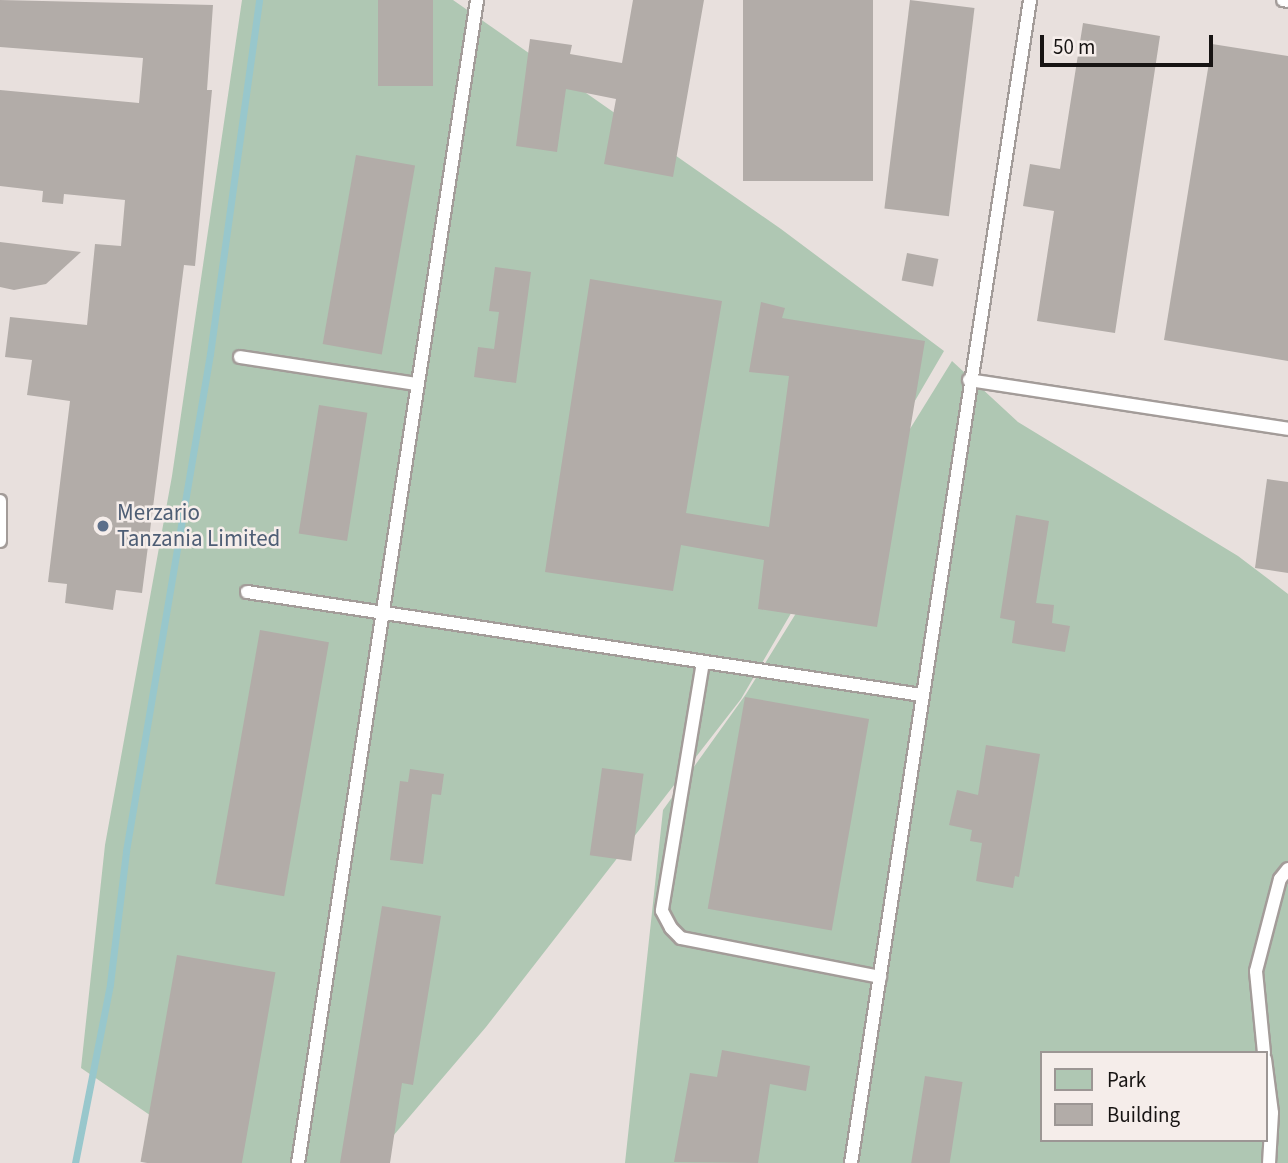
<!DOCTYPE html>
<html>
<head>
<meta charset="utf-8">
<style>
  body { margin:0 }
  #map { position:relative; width:1288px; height:1163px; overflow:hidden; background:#e8e0dd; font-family:"Source Sans 3",sans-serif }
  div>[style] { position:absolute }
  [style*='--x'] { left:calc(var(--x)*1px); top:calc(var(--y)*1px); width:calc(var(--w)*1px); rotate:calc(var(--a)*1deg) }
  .green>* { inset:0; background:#afc7b3 }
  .stream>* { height:7px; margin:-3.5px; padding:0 3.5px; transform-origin:3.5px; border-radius:3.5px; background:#98c7cc }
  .building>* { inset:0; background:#b2aca8; transform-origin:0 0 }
  .roads { filter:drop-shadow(2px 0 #a39c99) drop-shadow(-2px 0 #a39c99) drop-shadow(0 2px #a39c99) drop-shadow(0 -2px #a39c99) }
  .lane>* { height:12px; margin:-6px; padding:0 6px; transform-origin:6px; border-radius:6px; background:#fff }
  .dots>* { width:19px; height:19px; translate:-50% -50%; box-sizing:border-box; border:4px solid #f5edea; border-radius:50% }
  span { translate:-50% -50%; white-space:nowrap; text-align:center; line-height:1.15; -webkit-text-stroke:5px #f5edea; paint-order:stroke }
  .service-label { font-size:23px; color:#4e5e75 }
  .left { translate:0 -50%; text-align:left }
  .legend { position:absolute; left:1040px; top:1051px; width:228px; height:91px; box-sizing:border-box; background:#f5edea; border:2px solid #9c9694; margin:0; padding:9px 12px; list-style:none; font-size:21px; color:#171413 }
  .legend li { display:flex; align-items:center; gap:14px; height:35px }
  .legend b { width:35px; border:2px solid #9c9694 }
  .scale { position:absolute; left:1040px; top:35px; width:173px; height:32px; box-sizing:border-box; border:4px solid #171413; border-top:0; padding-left:9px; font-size:21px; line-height:24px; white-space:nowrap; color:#171413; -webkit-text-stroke:5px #f5edea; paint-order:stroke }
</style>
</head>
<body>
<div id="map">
  <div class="green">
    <i style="clip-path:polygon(242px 0,453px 0,781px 229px,944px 351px,741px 699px,486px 1027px,370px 1163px,220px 1163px,81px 1068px,105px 845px,172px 476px)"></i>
    <i style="clip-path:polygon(evenodd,952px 361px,1018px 422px,1238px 556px,1288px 594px,1288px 1163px,625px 1163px,663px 810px,746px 694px,952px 361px,1041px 1053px,1265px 1053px,1265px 1140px,1041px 1140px,1041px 1053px)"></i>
  </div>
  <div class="stream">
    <i style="--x:75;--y:1163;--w:182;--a:-78.9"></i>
    <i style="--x:110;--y:984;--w:134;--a:-83.1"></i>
    <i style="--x:126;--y:851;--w:504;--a:-80.41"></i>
    <i style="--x:210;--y:354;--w:357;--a:-82.1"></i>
  </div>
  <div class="building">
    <i style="clip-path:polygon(0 0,213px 5px,207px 90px,212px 90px,195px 266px,184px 265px,142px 593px,116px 590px,113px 610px,65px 603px,67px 584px,48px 582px,70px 401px,27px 395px,32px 360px,5px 357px,10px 317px,87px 325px,95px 244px,121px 246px,125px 200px,64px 194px,63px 204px,42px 202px,43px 191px,0 186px,0 90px,139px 103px,143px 58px,0 47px)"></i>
    <i style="left:378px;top:0;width:55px;height:86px"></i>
    <i style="clip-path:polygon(633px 0,704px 0,673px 177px,604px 164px,616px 99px,566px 89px,557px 152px,516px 146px,530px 39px,572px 45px,570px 54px,622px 63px)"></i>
    <i style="left:743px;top:0;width:130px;height:181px"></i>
    <i style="left:910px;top:0;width:65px;height:210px;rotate:7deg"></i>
    <i style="clip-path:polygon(1083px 23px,1160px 36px,1115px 333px,1037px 321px,1054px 211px,1023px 206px,1030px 164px,1060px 169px)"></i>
    <i style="clip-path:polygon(1212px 44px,1288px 56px,1288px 361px,1164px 340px)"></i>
    <i style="left:356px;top:155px;width:60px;height:192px;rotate:10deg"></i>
    <i style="clip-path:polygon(0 242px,81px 252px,46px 284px,14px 290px,0 287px)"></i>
    <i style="left:907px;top:253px;width:32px;height:28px;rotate:11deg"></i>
    <i style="clip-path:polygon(495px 267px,531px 272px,516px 383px,474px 377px,478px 347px,494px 349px,499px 312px,489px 311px)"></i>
    <i style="clip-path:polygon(590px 279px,722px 301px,686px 513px,769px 527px,789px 376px,749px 372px,761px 302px,785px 308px,782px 318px,925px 341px,877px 627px,758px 609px,764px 560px,681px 545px,673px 591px,545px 572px)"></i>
    <i style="left:319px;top:405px;width:49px;height:130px;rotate:9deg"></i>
    <i style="clip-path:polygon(1267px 479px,1288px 482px,1288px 573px,1255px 568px)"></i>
    <i style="clip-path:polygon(1016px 515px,1049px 521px,1036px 603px,1054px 605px,1052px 623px,1070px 626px,1065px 652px,1012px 643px,1015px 621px,1000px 618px)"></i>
    <i style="left:260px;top:630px;width:70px;height:258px;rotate:10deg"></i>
    <i style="left:745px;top:697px;width:126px;height:215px;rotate:10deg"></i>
    <i style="clip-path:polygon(986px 745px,1040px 754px,1019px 877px,1015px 876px,1013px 888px,976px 881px,982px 843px,970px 841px,972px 830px,949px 825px,957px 790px,978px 795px)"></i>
    <i style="left:602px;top:768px;width:42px;height:88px;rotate:8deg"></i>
    <i style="clip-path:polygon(410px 769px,444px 774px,441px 795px,432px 794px,423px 864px,390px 860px,400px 781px,408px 782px)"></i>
    <i style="clip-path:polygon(382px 906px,441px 916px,413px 1085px,402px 1083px,390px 1163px,340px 1163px)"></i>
    <i style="left:177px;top:955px;width:100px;height:210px;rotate:10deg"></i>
    <i style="clip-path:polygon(722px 1050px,810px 1066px,806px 1091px,770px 1084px,758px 1163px,674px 1162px,690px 1073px,717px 1077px)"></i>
    <i style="left:925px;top:1076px;width:38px;height:88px;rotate:9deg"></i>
  </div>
  <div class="roads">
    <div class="lane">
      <i style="--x:1283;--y:0;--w:5;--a:11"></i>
      <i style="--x:240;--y:357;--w:179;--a:8.7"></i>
      <i style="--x:969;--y:380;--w:323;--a:8.7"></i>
      <i style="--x:0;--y:501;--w:40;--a:90"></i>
      <i style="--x:247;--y:592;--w:683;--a:8.68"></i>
      <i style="--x:703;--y:662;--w:252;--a:99.4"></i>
      <i style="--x:662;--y:911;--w:19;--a:62"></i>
      <i style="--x:671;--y:928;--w:14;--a:45"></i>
      <i style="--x:681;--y:938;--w:203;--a:11.1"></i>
      <i style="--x:1264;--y:1053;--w:82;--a:-95.6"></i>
      <i style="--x:1256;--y:971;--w:95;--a:-75.4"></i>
      <i style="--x:1280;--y:879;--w:13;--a:-51"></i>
      <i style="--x:1265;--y:1059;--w:54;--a:82.6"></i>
      <i style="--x:1272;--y:1113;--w:50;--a:93.4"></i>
      <i style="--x:298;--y:1163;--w:1177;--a:-81.25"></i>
      <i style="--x:851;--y:1163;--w:1177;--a:-81.25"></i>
    </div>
  </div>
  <div class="dots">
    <i style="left:103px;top:526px;background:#5c6f8a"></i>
  </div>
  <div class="service-label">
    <span class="left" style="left:117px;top:526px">Merzario<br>Tanzania Limited</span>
  </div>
  <ul class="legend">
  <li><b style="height:19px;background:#afc7b3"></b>Park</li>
  <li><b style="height:19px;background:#b2aca8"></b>Building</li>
  </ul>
  <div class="scale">50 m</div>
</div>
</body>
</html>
